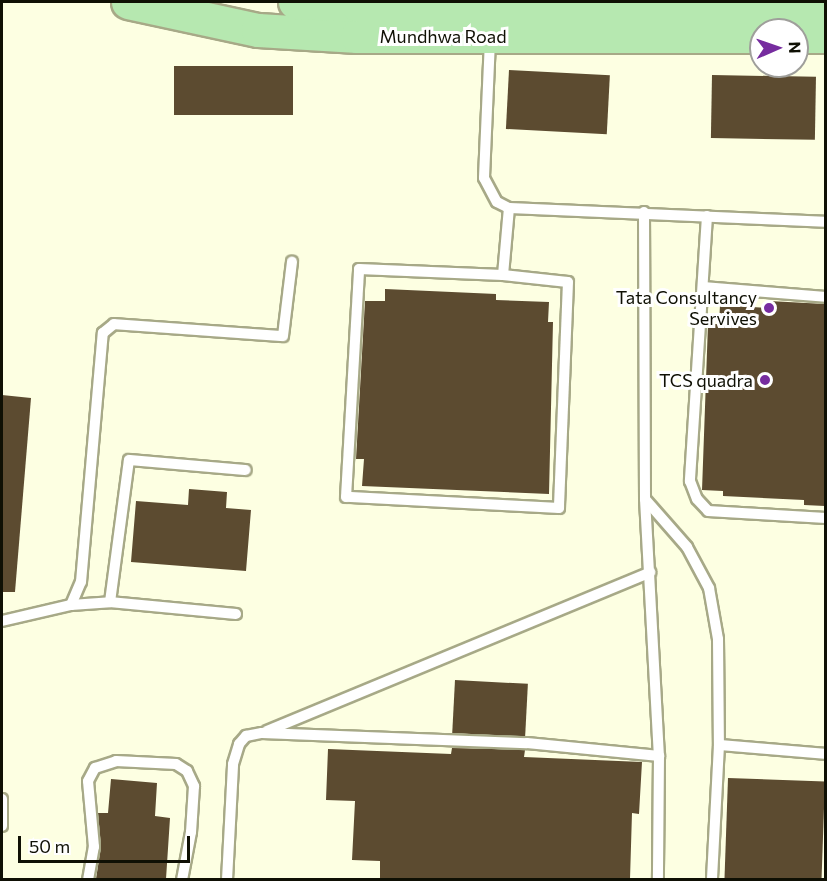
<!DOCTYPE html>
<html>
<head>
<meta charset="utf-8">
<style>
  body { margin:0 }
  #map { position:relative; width:827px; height:881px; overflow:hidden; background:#fdffe2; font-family:Commissioner,sans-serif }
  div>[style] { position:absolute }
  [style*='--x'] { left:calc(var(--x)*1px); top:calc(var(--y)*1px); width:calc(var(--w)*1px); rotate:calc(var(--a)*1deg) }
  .building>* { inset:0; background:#5c4b30; transform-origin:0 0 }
  .roads { filter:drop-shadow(2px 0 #a7a987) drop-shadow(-2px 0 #a7a987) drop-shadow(0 2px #a7a987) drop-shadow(0 -2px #a7a987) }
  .service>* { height:10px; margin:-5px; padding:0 5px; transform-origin:5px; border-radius:5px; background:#fff }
  .trunk>* { height:33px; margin:-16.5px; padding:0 16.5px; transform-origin:16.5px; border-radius:16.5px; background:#b6e8b0 }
  .dots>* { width:16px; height:16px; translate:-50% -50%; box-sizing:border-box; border:3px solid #fff; border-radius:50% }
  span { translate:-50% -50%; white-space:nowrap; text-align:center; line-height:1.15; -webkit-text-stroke:6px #fff; paint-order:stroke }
  .street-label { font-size:18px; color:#0f1004 }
  .poi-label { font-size:18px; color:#0f1004 }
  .right { translate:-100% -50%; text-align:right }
  .frame { position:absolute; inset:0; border:3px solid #0f1004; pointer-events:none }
  .north { position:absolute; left:749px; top:18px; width:60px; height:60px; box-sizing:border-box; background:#fff; border:2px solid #9f9f9b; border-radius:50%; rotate:88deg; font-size:16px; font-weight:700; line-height:24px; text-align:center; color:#0f1004 }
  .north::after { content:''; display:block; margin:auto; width:21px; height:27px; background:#762c9f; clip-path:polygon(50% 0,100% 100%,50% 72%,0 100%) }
  .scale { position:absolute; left:18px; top:836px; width:172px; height:27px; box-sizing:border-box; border:3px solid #0f1004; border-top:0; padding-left:8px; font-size:18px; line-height:21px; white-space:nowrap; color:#0f1004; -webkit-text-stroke:4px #fff; paint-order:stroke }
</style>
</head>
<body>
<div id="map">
  <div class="building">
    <i style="left:174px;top:66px;width:119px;height:49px"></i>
    <i style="left:509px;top:70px;width:101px;height:59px;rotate:3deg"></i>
    <i style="left:712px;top:75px;width:104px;height:63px;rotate:1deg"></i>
    <i style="clip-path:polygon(385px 289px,496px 294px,496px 300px,549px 302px,548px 322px,553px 322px,549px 494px,362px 486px,364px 459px,356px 459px,365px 301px,385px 301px)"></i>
    <i style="clip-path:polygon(769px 301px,825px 304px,825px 506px,804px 505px,804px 500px,723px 496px,723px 491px,702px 490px,708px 324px,719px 324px,720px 305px,769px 308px)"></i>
    <i style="clip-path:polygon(2px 395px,31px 398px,15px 592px,2px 592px)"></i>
    <i style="clip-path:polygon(189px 489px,227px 492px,226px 508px,251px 510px,246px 571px,131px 562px,136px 501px,188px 505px)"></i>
    <i style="left:455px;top:680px;width:73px;height:53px;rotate:3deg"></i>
    <i style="clip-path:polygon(452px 748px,525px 750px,524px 757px,642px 762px,639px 814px,632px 813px,630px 879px,380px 879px,380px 861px,352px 860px,355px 801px,326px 800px,328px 749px,451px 754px)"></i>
    <i style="left:728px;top:778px;width:97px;height:101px;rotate:2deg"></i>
    <i style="clip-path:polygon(111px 779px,157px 783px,155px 816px,170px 818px,166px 879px,96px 879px,101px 847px,98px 813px,108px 813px)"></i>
  </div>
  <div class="roads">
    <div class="service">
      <i style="--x:490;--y:40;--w:138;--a:92.5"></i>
      <i style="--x:484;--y:178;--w:27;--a:62"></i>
      <i style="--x:497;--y:202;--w:13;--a:27"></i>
      <i style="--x:509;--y:208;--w:317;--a:2.5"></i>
      <i style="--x:644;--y:212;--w:287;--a:89.8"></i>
      <i style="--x:645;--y:499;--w:257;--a:86.9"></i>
      <i style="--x:659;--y:756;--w:124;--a:90.5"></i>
      <i style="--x:707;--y:216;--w:266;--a:93.7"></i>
      <i style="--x:690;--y:481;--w:19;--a:69"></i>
      <i style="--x:697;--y:499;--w:16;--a:47"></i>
      <i style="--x:708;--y:511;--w:118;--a:3.4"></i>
      <i style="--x:503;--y:275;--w:65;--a:6.1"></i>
      <i style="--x:568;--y:282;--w:226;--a:92.3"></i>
      <i style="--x:559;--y:508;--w:213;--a:-177"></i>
      <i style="--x:346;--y:497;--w:228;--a:-86.7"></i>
      <i style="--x:359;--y:269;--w:144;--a:2.4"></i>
      <i style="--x:503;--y:275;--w:67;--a:-84.9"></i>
      <i style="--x:703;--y:287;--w:123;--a:4.6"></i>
      <i style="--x:645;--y:499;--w:64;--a:48.8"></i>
      <i style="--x:687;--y:547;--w:47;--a:61.8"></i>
      <i style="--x:709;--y:588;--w:52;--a:80"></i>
      <i style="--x:718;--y:639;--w:106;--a:89.5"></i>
      <i style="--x:719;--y:745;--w:135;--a:93"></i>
      <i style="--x:71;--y:605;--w:39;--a:-4"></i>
      <i style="--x:236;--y:614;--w:127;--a:-174.6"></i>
      <i style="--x:110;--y:602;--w:143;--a:-82.4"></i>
      <i style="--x:129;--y:460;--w:117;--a:4.9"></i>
      <i style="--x:2;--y:621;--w:71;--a:-13.1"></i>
      <i style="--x:71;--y:605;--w:25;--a:-67"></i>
      <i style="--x:81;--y:582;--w:250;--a:-85"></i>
      <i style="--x:103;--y:333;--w:14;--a:-39"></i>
      <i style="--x:114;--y:324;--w:169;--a:4.1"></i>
      <i style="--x:283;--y:336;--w:75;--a:-83.1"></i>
      <i style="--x:267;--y:731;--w:415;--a:-22.5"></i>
      <i style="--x:719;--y:745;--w:107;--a:4.8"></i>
      <i style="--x:2;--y:799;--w:27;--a:90"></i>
      <i style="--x:88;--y:880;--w:34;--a:-80"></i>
      <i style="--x:94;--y:847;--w:66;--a:-95.2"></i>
      <i style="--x:88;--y:781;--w:15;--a:-62"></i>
      <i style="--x:95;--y:768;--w:22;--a:-18"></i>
      <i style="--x:116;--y:761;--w:60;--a:2.9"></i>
      <i style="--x:176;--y:764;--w:13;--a:32"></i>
      <i style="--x:187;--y:771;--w:17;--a:65"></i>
      <i style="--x:194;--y:786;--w:46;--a:93.7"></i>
      <i style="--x:191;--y:832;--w:49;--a:100.6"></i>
      <i style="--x:227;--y:880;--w:116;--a:-87"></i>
      <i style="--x:233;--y:764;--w:21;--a:-73"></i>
      <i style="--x:239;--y:744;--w:11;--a:-49"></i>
      <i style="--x:246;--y:736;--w:16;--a:-11"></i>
      <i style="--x:262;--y:733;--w:265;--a:2.2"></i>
      <i style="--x:527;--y:743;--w:133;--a:5.6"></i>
    </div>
    <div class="trunk">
      <i style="--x:128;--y:2;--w:133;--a:12.2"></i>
      <i style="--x:258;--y:30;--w:99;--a:3.5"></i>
      <i style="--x:357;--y:36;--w:404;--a:0"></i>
      <i style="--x:295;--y:2;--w:63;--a:2.7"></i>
      <i style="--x:358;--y:5;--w:468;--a:0"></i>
      <i style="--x:797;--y:36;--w:29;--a:0"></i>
    </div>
  </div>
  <div class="dots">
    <i style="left:769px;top:308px;background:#762c9f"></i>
    <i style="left:765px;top:380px;background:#762c9f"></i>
  </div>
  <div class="street-label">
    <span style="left:443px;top:36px">Mundhwa Road</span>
  </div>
  <div class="poi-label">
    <span class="right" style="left:757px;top:308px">Tata Consultancy<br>Servives</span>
    <span class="right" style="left:753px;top:380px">TCS quadra</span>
  </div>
  <div class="frame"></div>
  <div class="north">N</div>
  <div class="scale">50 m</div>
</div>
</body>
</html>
